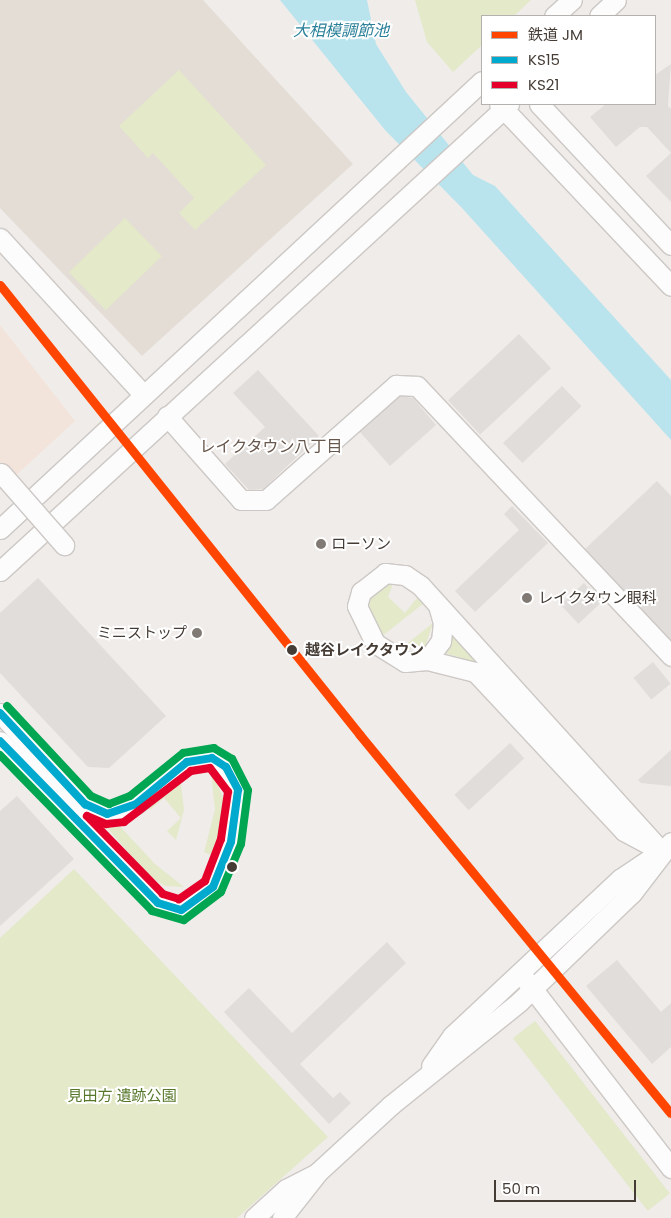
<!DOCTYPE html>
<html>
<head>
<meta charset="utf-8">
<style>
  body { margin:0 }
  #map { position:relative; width:671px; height:1218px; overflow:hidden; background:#f0ece9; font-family:Poppins,"Noto Sans JP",sans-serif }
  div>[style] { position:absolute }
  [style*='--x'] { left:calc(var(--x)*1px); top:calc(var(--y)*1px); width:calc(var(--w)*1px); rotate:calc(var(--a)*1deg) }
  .residential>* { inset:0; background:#e4ddd6 }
  .commercial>* { inset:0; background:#f3e4db }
  .green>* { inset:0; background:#e3e9c9; transform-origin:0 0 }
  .parking>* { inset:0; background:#e1ddda; transform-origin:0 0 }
  .water>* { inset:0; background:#b9e4ee }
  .roads { filter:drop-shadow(1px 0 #ccc8c5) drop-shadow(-1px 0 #ccc8c5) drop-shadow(0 1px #ccc8c5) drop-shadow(0 -1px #ccc8c5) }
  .minor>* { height:19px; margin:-9.5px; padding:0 9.5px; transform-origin:9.5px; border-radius:9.5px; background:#fdfcfc }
  .bridges { filter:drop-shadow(1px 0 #ccc8c5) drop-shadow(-1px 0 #ccc8c5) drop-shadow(0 1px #ccc8c5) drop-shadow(0 -1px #ccc8c5) }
  .minor-bridge>* { height:19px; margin:-9.5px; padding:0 9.5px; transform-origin:9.5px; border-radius:9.5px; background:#fdfcfc }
  .bus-1>* { height:8px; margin:-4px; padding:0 4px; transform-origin:4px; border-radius:4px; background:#00a9ce }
  .bus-2>* { height:8px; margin:-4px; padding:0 4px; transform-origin:4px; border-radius:4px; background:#e4002b }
  .bus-3>* { height:8px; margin:-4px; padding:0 4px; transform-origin:4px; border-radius:4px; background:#00a651 }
  .rail-1>* { height:9px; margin:-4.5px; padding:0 4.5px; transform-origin:4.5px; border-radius:4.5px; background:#ff4500 }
  .dots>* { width:14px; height:14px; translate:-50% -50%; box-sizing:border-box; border:2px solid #fff; border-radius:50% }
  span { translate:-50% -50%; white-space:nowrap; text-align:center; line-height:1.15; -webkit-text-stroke:4px #fff; paint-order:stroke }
  .poi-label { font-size:15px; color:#453c35 }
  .left { translate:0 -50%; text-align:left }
  .right { translate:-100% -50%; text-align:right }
  .stop-label { font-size:15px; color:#453c35; font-weight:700 }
  .park-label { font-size:15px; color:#567729 }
  .water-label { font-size:16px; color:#2a8099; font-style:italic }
  .neighbourhood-label { font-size:16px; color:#68574c }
  .legend { position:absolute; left:481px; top:15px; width:175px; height:90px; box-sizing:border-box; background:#fff; border:1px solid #b5b1ae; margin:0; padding:6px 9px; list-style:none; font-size:15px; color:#453c35 }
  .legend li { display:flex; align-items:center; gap:10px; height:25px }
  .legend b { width:25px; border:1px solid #b5b1ae }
  .scale { position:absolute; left:494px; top:1180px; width:142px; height:22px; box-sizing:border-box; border:2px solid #453c35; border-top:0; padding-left:6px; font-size:15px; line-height:18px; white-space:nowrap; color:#453c35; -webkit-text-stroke:4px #fff; paint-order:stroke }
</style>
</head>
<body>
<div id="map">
  <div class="residential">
    <i style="clip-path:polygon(0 0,203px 0,353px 164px,142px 356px,0 208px)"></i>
  </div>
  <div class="commercial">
    <i style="clip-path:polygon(0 325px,75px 421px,0 490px)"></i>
  </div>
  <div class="green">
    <i style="clip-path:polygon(415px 0,531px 0,514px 16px,482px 16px,482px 45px,453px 72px,427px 42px)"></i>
    <i style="clip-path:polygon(179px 70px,266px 165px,195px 230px,179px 213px,194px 198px,153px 153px,148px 158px,119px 126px)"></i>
    <i style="left:125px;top:218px;width:53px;height:78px;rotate:46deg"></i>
    <i style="clip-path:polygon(394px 581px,388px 597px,405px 613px,417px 598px,424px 603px,381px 637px,366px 608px,367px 599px,382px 584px)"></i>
    <i style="clip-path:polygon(433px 623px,425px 647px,399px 650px)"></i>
    <i style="clip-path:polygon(457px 634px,506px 700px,469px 660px,447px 654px,444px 647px,448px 637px)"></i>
    <i style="clip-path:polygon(211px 771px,225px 802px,213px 856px,204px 852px,215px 810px)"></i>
    <i style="clip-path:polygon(174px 777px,181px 784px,184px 810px,176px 840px,167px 831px,181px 818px,164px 798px,150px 810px,144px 803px)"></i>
    <i style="clip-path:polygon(75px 810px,116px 822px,155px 864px,184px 887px,165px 886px,149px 876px,108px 829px)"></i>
    <i style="clip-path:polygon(74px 869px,328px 1137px,237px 1218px,0 1218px,0 938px)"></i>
    <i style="left:535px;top:1021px;width:219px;height:28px;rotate:52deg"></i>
  </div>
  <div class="parking">
    <i style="clip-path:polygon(671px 64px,668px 106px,671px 109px,671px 202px,646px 176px,671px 153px,647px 127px,640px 127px,616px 147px,590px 117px,606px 104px,655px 104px,655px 75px)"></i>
    <i style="left:519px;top:334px;width:47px;height:97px;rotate:47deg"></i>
    <i style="clip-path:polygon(258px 370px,319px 436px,263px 489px,249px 490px,225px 464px,265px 427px,233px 393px)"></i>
    <i style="left:562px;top:386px;width:28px;height:82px;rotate:46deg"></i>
    <i style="clip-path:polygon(400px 396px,413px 398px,436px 425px,390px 466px,360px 432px)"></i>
    <i style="clip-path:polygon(657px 481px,671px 496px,671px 642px,584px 550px)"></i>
    <i style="clip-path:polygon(512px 506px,548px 543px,475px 612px,455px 591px,519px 530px,504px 514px)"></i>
    <i style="clip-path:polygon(38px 578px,166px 716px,109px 768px,88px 767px,0 673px,0 613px)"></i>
    <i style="left:584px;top:583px;width:26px;height:32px;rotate:47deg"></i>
    <i style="left:653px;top:662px;width:28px;height:25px;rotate:51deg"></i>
    <i style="left:510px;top:743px;width:21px;height:76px;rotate:47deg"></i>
    <i style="clip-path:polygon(671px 750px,671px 786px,641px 783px,638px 780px)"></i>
    <i style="clip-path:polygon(17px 796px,74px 859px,0 926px,0 811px)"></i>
    <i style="clip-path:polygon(387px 942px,406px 963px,300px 1064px,333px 1098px,340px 1092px,351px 1103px,329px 1124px,224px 1012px,249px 988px,292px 1033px)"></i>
    <i style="clip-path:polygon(617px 960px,661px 1012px,671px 1003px,671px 1047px,652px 1064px,586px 986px)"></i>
  </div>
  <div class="water">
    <i style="clip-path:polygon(280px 0,367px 0,376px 44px,406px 92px,473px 175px,495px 186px,671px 380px,671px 440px,462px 208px,385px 130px)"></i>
  </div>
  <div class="roads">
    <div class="minor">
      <i style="--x:554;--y:16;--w:24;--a:-42"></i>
      <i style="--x:599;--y:16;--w:23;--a:-43"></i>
      <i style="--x:499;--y:104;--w:250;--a:46.6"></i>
      <i style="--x:539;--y:104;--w:193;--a:46.9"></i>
      <i style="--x:0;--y:238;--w:212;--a:47.5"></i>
      <i style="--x:167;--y:416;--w:112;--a:48.6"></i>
      <i style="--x:241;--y:500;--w:25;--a:0"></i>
      <i style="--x:266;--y:500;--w:174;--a:-41.5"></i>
      <i style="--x:396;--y:385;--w:21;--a:3"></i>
      <i style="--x:417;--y:386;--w:371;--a:46.7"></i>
      <i style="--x:0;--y:529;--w:658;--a:-42.91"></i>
      <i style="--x:0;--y:571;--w:691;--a:-42.54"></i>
      <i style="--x:385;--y:573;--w:20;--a:6"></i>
      <i style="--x:405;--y:575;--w:18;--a:34"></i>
      <i style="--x:420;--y:585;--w:359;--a:47.8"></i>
      <i style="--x:661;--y:851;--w:42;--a:-151.6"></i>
      <i style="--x:624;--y:831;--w:218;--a:-133.1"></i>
      <i style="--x:475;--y:672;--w:49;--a:-166"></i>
      <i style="--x:427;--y:660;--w:22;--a:175"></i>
      <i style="--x:405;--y:662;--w:36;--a:-148"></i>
      <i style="--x:375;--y:643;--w:41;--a:-115.9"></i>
      <i style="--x:357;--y:606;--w:15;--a:-74"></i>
      <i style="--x:361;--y:592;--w:31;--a:-38"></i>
      <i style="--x:427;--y:660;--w:24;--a:-54"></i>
      <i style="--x:441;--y:641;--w:18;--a:-84"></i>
      <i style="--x:443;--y:623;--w:19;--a:-106"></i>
      <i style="--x:0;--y:713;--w:125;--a:47"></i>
      <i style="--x:85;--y:804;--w:24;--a:24"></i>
      <i style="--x:107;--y:814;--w:13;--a:-4"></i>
      <i style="--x:120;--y:813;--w:18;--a:-29"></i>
      <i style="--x:136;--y:804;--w:66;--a:-39.5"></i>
      <i style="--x:187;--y:762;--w:25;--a:-9"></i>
      <i style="--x:212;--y:758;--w:17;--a:33"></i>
      <i style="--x:226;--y:767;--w:26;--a:62"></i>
      <i style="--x:238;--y:790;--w:52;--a:97.7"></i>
      <i style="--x:231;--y:842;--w:48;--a:111.8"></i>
      <i style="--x:213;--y:887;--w:39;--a:144"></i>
      <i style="--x:181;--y:910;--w:24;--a:-163"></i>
      <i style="--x:158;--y:903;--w:226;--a:-134.3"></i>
      <i style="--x:525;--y:979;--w:239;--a:52.3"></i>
      <i style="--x:431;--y:1066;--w:37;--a:-55"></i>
      <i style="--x:452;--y:1036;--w:230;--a:-43.1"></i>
      <i style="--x:620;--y:879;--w:36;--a:-34"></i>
      <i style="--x:254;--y:1218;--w:43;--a:-42.2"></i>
      <i style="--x:286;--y:1189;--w:33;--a:-27"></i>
      <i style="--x:282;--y:1218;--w:58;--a:-52"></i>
      <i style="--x:318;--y:1172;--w:99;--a:-42.5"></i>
      <i style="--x:391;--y:1105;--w:164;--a:-38.8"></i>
      <i style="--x:519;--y:1002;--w:157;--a:-44"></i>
      <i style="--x:632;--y:893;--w:64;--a:-52.6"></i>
    </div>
  </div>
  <div class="bridges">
    <div class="minor-bridge">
      <i style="--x:1;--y:473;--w:96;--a:48.8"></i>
    </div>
  </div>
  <div class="bus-1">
    <i style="--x:0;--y:713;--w:125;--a:47"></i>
    <i style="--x:85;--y:804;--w:24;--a:24"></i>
    <i style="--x:107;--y:814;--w:31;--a:-19"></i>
    <i style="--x:136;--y:804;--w:66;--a:-39.5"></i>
    <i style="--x:187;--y:762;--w:25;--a:-9"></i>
    <i style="--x:212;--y:758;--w:17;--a:33"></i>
    <i style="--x:226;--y:767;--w:26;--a:62"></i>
    <i style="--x:238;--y:790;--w:52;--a:97.7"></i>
    <i style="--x:231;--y:842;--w:48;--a:111.8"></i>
    <i style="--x:213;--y:887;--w:39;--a:144"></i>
    <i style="--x:181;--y:910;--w:24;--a:-163"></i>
    <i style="--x:158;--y:903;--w:226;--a:-134.3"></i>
  </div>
  <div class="bus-2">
    <i style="--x:210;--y:768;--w:30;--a:53"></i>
    <i style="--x:228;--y:792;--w:48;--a:98.5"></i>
    <i style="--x:221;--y:839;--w:45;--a:110.9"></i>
    <i style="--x:205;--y:881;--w:32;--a:145"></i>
    <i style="--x:179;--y:899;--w:17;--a:-163"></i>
    <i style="--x:163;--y:894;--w:109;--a:-134.3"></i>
    <i style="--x:87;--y:816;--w:21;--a:23"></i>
    <i style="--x:106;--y:824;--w:18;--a:-6"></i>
    <i style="--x:124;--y:822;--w:84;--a:-37.3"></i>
    <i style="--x:191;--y:771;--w:19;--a:-9"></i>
  </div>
  <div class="bus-3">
    <i style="--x:0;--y:755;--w:218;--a:45.7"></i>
    <i style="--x:152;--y:911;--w:33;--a:16"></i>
    <i style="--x:184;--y:920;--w:46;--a:-37.1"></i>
    <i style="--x:221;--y:892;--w:52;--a:-67.4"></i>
    <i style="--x:241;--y:844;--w:54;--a:-82.6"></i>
    <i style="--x:248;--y:790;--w:35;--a:-117"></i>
    <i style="--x:232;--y:759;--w:21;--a:-149"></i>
    <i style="--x:214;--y:748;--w:31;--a:171"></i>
    <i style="--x:183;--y:753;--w:68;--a:140.9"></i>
    <i style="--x:130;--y:796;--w:22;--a:159"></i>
    <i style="--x:109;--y:804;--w:20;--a:-156"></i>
    <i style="--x:91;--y:796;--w:123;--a:-133"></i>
  </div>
  <div class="rail-1">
    <i style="--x:0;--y:285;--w:576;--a:51.34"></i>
    <i style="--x:360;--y:735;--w:489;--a:50.6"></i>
  </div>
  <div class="dots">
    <i style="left:321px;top:544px;background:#817a74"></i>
    <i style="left:527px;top:598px;background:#817a74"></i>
    <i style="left:197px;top:633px;background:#817a74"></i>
    <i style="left:292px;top:650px;background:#453c35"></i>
    <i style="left:232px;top:867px;background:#453c35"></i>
  </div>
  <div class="poi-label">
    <span class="left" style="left:331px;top:544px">ローソン</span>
    <span class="left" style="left:538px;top:598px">レイクタウン眼科</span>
    <span class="right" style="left:187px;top:633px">ミニストップ</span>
  </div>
  <div class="stop-label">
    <span class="left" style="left:305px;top:650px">越谷レイクタウン</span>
  </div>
  <div class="park-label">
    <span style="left:122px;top:1096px">見田方 遺跡公園</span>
  </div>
  <div class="water-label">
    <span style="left:341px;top:31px">大相模調節池</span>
  </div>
  <div class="neighbourhood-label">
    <span style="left:271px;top:447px">レイクタウン八丁目</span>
  </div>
  <ul class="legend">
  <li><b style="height:6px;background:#ff4500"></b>鉄道 JM</li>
  <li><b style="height:6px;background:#00a9ce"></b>KS15</li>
  <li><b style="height:6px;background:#e4002b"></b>KS21</li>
  </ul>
  <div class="scale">50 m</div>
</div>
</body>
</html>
